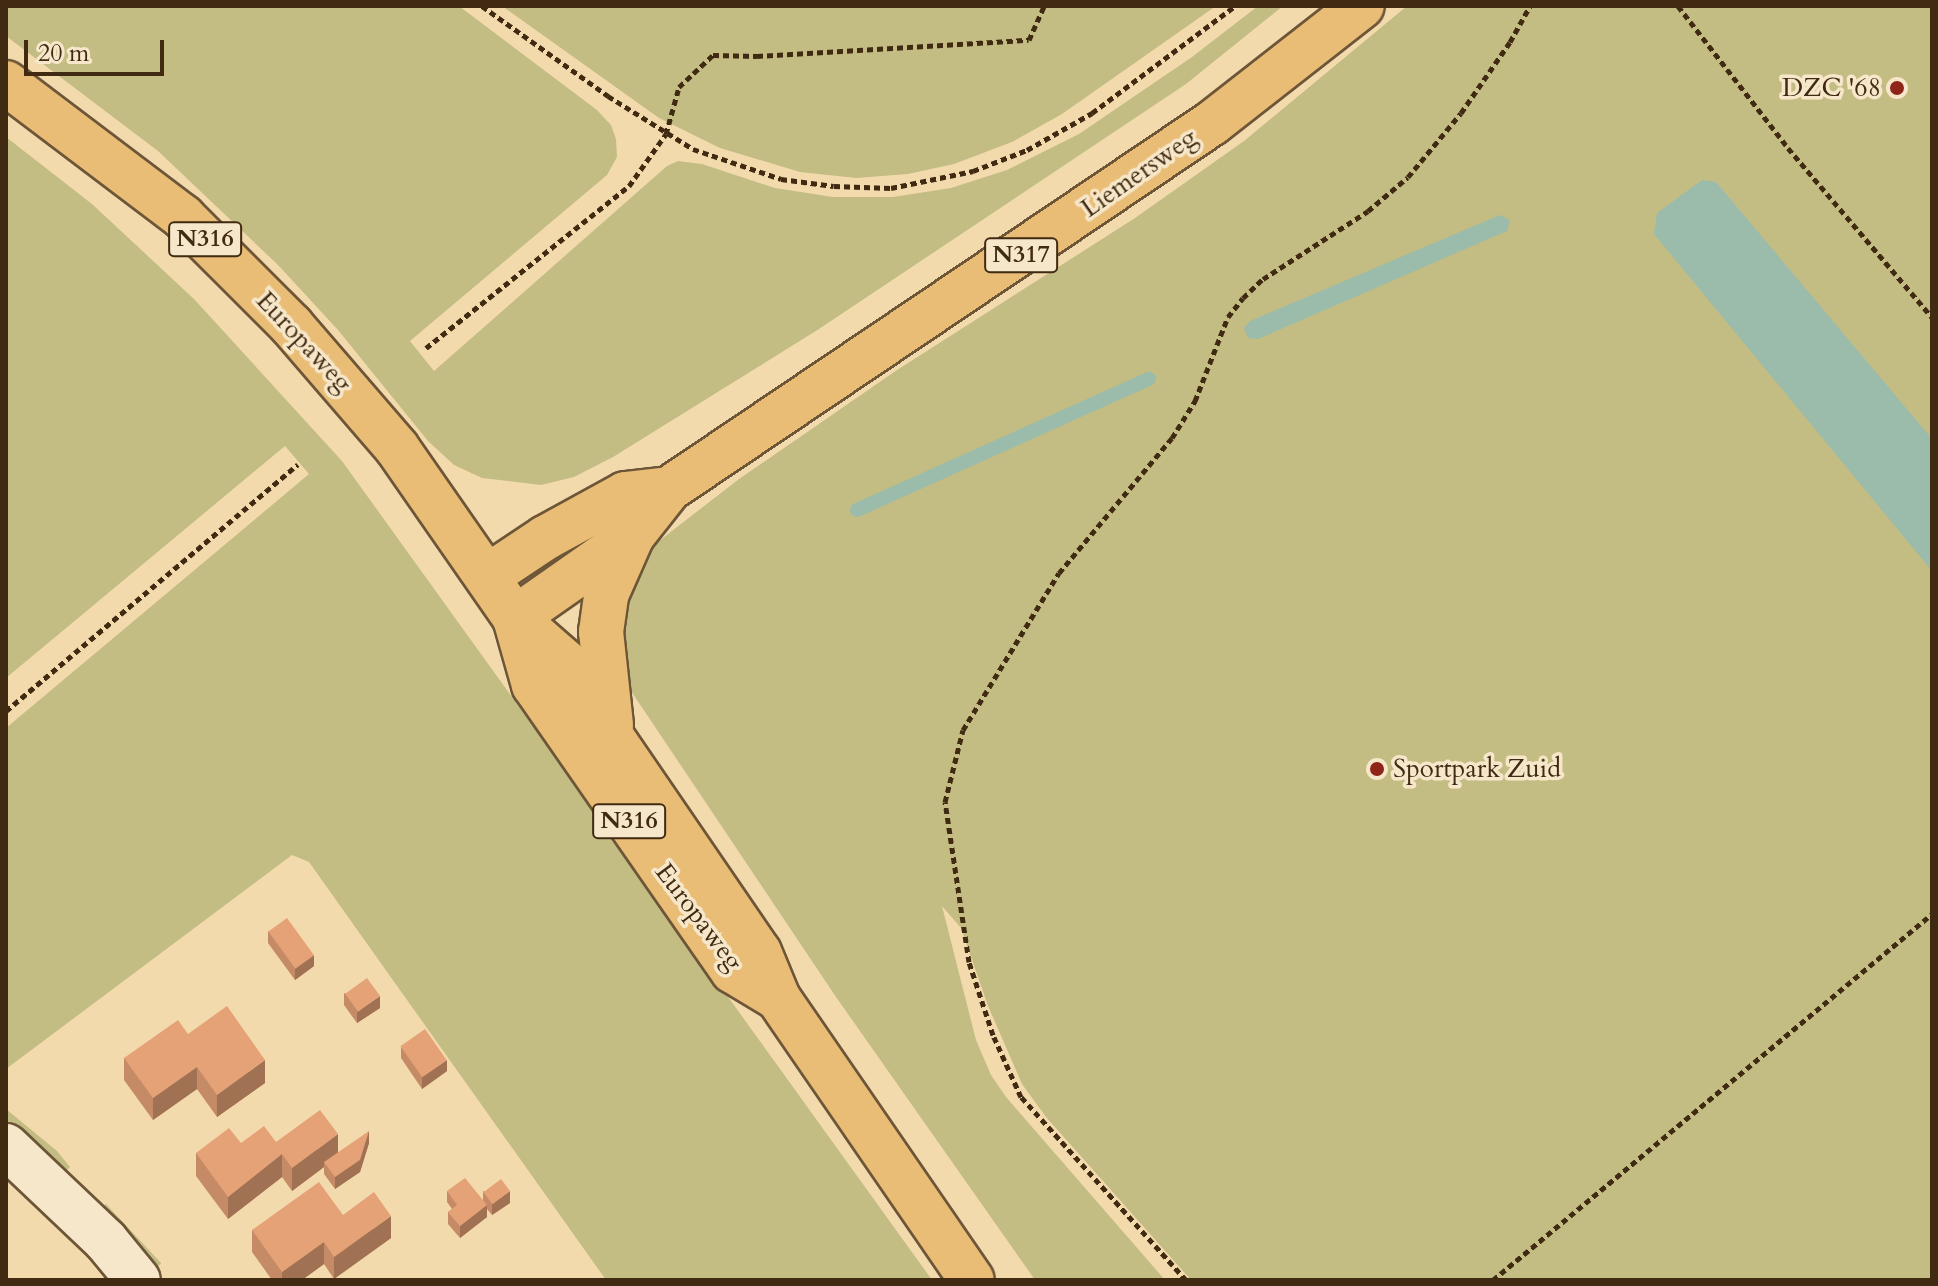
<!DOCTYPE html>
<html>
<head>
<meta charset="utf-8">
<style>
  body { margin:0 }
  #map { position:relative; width:1938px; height:1286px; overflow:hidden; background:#f3daad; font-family:Cardo,serif }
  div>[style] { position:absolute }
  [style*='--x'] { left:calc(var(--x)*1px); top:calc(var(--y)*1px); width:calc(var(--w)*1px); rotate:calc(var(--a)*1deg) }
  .green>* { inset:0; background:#c3bd84; transform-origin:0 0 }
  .water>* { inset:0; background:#9bbbab }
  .stream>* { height:14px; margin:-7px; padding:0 7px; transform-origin:7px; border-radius:7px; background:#9bbbab }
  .path>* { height:5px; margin-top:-2.5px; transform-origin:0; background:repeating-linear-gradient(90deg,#402a11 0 6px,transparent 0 10px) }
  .roads { filter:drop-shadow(2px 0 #6d5638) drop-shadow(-2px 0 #6d5638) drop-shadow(0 2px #6d5638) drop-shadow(0 -2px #6d5638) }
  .minor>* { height:44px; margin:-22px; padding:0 22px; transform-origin:22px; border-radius:22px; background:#f7e7ca }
  .primary>* { height:44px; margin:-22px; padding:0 22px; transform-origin:22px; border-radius:22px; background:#eabd76 }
  .wall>* { inset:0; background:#c58b66 }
  .shaded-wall>* { inset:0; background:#a07153 }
  .building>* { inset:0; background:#e5a277; transform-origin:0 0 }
  .dots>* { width:22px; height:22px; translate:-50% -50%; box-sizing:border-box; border:4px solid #f7e7ca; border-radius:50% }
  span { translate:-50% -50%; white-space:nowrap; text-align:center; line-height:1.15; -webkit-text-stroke:7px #f7e7ca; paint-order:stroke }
  .shield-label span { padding:2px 6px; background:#f7e7ca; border:2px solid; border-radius:6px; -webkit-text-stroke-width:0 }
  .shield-label { font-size:24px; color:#402a11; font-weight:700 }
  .poi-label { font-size:26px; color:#402a11 }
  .right { translate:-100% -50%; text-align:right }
  .left { translate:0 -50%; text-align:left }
  .street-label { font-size:26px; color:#402a11 }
  .frame { position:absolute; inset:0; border:8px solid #402a11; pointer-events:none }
  .scale { position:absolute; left:24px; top:40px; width:140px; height:36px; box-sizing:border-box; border:4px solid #402a11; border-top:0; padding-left:10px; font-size:24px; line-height:28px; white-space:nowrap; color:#402a11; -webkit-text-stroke:6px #f7e7ca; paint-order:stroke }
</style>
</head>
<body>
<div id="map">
  <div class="green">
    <i style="clip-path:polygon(6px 6px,459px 6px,597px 110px,611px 125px,616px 139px,617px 157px,607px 175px,410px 341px,434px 371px,667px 166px,678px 161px,702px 164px,775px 188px,833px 197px,893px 197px,951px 188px,1007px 170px,1079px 134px,1192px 57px,1258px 6px,1283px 6px,1186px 84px,819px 329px,613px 457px,574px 477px,541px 485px,482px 478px,454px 465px,428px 441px,338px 330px,278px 265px,158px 151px,6px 36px)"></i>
    <i style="clip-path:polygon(502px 6px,1216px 6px,1062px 114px,1012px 142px,954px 164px,908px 174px,856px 178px,800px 172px,720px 148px,659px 118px)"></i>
    <i style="clip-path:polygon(1407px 6px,1932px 6px,1932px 1280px,1191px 1280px,1046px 1117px,1022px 1084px,988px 1006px,961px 928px,942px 906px,976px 1040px,991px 1075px,1006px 1097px,1165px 1280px,1035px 1280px,836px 997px,631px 691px,622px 666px,618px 614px,639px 560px,659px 541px,739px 479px,897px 370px,1135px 218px,1244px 141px)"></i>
    <i style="clip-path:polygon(6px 137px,92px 204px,194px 299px,342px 461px,932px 1280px,606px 1280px,309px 862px,292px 855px,6px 1069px,6px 728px,309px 474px,285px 446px,6px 678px)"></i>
    <i style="clip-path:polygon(6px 1109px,57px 1151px,70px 1167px,63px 1174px,6px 1123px)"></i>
    <i style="left:106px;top:1204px;width:81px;height:12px;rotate:47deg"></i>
  </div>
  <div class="water">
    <i style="clip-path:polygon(1702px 180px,1716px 182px,1932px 439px,1932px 571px,1654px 234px,1657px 213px)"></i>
    <i style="clip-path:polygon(1500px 215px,1510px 220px,1507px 231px,1258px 339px,1248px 338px,1244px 328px,1250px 321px)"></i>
  </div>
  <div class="stream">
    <i style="--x:857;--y:510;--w:320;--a:-24.2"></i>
  </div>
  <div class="path">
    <i style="--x:482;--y:6;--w:155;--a:35.5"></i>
    <i style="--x:608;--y:96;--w:100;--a:31.9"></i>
    <i style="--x:693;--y:149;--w:93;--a:18.8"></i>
    <i style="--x:781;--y:179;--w:53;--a:7.5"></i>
    <i style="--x:834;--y:186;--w:57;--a:2"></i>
    <i style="--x:891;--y:188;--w:84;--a:-11.7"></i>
    <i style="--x:973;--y:171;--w:58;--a:-21.3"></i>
    <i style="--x:1027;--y:150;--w:75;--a:-29.6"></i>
    <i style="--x:1092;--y:113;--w:179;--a:-36.8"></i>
    <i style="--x:1678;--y:6;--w:180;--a:52.2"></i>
    <i style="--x:1788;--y:148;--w:222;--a:49.6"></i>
    <i style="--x:426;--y:348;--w:260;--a:-38.6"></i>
    <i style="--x:629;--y:186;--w:64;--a:-54.6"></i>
    <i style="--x:666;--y:134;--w:49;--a:-74.5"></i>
    <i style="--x:679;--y:87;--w:47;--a:-43.3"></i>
    <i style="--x:713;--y:55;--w:44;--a:1.3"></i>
    <i style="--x:757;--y:56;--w:272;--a:-3.4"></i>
    <i style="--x:1029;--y:40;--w:37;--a:-66"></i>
    <i style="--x:6;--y:711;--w:382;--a:-40.2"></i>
    <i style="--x:1186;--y:1280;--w:246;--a:-132"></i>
    <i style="--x:1021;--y:1097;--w:68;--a:-114.3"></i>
    <i style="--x:993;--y:1035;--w:77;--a:-108.2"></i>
    <i style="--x:969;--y:962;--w:162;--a:-98.5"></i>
    <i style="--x:945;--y:802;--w:74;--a:-76"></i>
    <i style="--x:963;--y:730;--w:184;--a:-58.6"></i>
    <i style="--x:1059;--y:573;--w:176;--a:-50.1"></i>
    <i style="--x:1172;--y:438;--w:44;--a:-58.1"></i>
    <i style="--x:1195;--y:401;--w:90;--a:-68.6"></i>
    <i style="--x:1228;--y:317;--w:24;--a:-52"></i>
    <i style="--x:1243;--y:298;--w:28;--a:-44"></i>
    <i style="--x:1263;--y:279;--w:125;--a:-32.9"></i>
    <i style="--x:1368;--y:211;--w:52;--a:-40.4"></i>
    <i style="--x:1408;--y:177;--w:83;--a:-50.4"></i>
    <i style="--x:1461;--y:113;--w:86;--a:-55.4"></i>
    <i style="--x:1510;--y:42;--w:41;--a:-60.9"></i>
    <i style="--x:1493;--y:1280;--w:572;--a:-39.82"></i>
  </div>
  <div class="roads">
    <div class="minor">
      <i style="--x:6;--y:1146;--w:138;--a:43.5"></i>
      <i style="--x:106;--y:1241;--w:50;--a:50.6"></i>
    </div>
    <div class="primary">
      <i style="--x:6;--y:83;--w:222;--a:37.1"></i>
      <i style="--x:183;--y:217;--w:153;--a:45"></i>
      <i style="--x:291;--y:325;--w:162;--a:49.2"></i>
      <i style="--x:397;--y:448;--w:207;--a:55.2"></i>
      <i style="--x:515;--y:618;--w:65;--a:41.3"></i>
      <i style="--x:564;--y:661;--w:92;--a:57.9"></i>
      <i style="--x:613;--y:739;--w:258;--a:55.6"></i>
      <i style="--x:759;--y:952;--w:50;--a:67.6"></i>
      <i style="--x:778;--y:998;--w:342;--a:55.5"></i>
      <i style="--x:488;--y:576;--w:69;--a:-33.7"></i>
      <i style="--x:545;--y:538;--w:91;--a:-28.8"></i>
      <i style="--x:625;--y:494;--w:44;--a:-6.5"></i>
      <i style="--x:515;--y:618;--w:143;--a:-35"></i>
      <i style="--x:632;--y:536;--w:60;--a:-51.8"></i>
      <i style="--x:669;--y:489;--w:655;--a:-33.98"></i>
      <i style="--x:1212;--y:123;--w:190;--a:-38"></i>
      <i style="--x:515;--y:618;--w:70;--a:74.2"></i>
      <i style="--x:534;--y:685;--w:348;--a:55.2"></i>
      <i style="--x:733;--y:971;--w:52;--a:31"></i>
      <i style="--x:611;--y:725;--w:94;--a:-96.1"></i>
      <i style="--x:601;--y:632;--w:37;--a:-82"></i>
      <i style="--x:606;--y:595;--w:64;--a:-66.2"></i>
    </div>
  </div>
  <div class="wall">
    <i style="clip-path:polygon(268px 931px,314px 966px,295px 980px,268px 943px)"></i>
    <i style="clip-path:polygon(344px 993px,380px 1008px,357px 1023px,344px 1005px)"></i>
    <i style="clip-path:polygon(188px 1034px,265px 1083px,217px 1117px,197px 1089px,153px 1120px,124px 1080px,124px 1058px)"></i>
    <i style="clip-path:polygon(401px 1047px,447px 1071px,422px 1089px,401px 1058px)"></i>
    <i style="clip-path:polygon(276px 1142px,338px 1153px,369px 1143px,360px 1172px,335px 1189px,324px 1174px,324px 1167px,292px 1191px,282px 1177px,228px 1219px,196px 1176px,196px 1153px,241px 1143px)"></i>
    <i style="clip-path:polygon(447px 1191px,483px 1200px,483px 1191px,510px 1203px,492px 1215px,487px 1209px,487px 1217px,460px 1238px,448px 1224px,448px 1212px,452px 1209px,447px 1202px)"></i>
    <i style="clip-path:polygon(343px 1215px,391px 1238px,334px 1279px,324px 1264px,302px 1280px,272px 1280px,252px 1252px,252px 1230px)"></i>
  </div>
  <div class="shaded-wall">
    <i style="clip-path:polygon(314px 955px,314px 966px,295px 980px,295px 968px)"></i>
    <i style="clip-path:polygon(380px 996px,380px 1008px,357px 1023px,357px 1012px)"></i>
    <i style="clip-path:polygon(265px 1060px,265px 1083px,217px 1117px,217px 1095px)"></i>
    <i style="clip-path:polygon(447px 1060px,447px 1071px,422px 1089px,422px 1077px)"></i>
    <i style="clip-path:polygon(197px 1067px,197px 1089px,153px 1120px,153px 1098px)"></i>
    <i style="clip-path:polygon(369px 1131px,369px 1143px,360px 1172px,335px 1189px,335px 1177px)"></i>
    <i style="clip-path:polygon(338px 1134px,338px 1156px,324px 1162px,324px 1167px,292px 1191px,292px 1168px)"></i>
    <i style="clip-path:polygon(282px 1154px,282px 1177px,228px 1219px,228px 1197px)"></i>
    <i style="clip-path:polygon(510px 1191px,510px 1203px,492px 1215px,492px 1204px)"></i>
    <i style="clip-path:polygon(487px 1205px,487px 1217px,460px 1238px,460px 1226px)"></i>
    <i style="clip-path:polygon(391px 1216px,391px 1238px,334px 1279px,334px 1257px)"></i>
    <i style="clip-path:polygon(324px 1242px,324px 1264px,302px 1280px,282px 1280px,282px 1272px)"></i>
  </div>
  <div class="building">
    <i style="left:287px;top:918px;width:46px;height:23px;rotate:54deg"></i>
    <i style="left:367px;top:978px;width:22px;height:27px;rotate:54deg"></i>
    <i style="clip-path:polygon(227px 1006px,265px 1060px,217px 1095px,197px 1067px,153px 1098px,124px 1058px,178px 1020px,188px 1034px)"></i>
    <i style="left:425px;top:1029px;width:38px;height:30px;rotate:55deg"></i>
    <i style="clip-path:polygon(320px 1110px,338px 1134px,292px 1168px,282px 1154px,228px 1197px,196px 1153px,229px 1128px,241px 1143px,264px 1126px,276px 1142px)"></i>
    <i style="clip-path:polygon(369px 1131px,360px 1160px,335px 1177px,324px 1162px)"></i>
    <i style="clip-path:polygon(465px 1178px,487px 1205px,460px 1226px,448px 1212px,457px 1205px,447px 1191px)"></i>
    <i style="left:501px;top:1179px;width:15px;height:22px;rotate:53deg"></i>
    <i style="clip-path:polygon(319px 1182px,343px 1215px,374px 1192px,391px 1216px,334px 1257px,324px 1242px,282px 1272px,252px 1230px)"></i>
  </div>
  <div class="dots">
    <i style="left:1897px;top:88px;background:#8f2418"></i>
    <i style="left:1377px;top:769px;background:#8f2418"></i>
  </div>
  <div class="shield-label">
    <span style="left:205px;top:239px">N316</span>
    <span style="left:1021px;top:255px">N317</span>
    <span style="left:629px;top:821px">N316</span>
  </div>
  <div class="poi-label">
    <span class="right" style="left:1881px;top:88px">DZC '68</span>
    <span class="left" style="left:1393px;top:769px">Sportpark Zuid</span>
  </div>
  <div class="street-label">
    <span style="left:1139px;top:173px;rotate:-35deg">Liemersweg</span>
    <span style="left:304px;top:342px;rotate:47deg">Europaweg</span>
    <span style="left:699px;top:917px;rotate:53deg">Europaweg</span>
  </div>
  <div class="frame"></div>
  <div class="scale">20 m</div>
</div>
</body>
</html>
